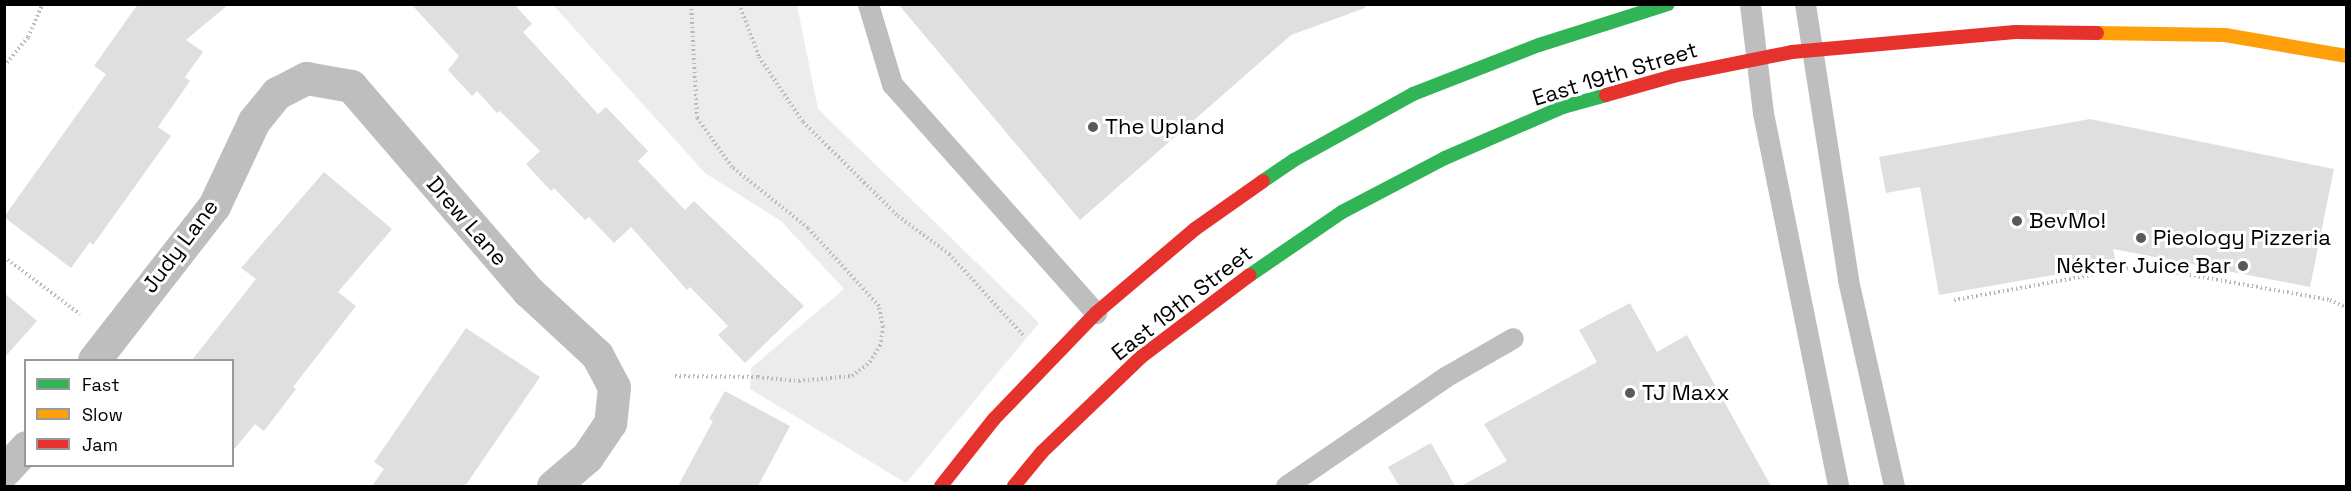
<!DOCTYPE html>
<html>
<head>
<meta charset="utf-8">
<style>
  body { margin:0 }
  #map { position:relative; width:2351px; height:491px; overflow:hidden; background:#fff; font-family:"Space Grotesk",sans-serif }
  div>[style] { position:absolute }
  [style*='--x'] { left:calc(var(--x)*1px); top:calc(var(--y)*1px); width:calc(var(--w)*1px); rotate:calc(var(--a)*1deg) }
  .green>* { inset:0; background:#ececec }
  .building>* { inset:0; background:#dfdfdf }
  .path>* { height:4px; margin-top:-2px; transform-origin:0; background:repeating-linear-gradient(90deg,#b9b9b9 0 1.5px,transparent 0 4.5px) }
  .lane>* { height:21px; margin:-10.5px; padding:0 10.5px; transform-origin:10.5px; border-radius:10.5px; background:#bebebe }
  .street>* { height:33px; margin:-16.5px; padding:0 16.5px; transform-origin:16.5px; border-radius:16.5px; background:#bebebe }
  .fast>* { height:14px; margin:-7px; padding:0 7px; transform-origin:7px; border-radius:7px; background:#30b455 }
  .slow>* { height:14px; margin:-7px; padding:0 7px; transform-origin:7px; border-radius:7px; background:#ff9f0a }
  .jam>* { height:14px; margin:-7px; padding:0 7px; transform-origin:7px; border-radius:7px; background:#e5322d }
  .dots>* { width:16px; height:16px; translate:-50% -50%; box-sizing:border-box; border:3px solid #fff; border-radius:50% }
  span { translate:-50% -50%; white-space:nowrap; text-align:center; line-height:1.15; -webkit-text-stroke:6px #fff; paint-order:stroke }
  .street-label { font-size:22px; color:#000 }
  .poi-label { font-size:22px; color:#000 }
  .left { translate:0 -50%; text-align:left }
  .right { translate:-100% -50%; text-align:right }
  .frame { position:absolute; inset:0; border:6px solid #000; pointer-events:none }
  .legend { position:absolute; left:24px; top:359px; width:210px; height:108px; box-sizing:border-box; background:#fff; border:2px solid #999; margin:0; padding:8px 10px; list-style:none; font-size:18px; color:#000 }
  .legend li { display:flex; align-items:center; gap:12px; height:30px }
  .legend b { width:30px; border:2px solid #999 }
</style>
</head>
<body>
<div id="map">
  <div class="green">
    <i style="clip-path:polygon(553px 5px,797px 5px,818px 109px,1039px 323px,906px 483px,750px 389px,751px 368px,844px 289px,781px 221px,705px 173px)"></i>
  </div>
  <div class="building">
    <i style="clip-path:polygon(138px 4px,229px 4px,186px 40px,203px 52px,185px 77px,190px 81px,158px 127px,171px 136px,93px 245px,90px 242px,71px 268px,4px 217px,106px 74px,94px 66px)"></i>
    <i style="clip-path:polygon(411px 4px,514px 4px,532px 24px,523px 32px,598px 114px,606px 107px,648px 151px,638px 161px,685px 210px,694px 201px,804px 306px,745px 363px,718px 335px,728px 326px,690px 287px,687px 290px,631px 227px,614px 243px,589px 217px,585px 220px,554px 188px,551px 191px,526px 164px,540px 151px,500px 111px,497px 113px,477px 91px,472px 96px,448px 70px,459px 56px)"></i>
    <i style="clip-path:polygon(898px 4px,1365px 4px,1365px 8px,1291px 35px,1080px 220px)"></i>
    <i style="clip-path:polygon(2090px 119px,2334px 169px,2310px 287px,2113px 249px,2116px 264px,1939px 295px,1920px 187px,1886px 193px,1879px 157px)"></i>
    <i style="clip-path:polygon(324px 172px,392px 229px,338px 292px,356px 306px,293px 387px,296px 389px,264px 431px,255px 424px,232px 452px,232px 360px,192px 360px,256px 279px,241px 268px)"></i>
    <i style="clip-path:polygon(4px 293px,37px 321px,4px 358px)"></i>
    <i style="clip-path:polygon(1630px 303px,1657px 352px,1687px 335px,1771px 486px,1461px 486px,1507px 461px,1484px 424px,1597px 362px,1579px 330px)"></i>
    <i style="clip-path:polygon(466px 328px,540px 377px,465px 486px,372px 486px,384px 469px,374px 462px)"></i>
    <i style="clip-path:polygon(725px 391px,790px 426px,758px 486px,678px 486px,713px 421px,709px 419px)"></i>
    <i style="clip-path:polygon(1431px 443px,1455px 486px,1399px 486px,1388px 467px)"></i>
  </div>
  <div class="path">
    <i style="--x:739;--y:4;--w:57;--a:69.3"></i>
    <i style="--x:759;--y:57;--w:78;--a:55.9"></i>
    <i style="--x:803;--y:122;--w:134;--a:44.7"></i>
    <i style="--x:898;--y:216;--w:64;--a:36.7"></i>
    <i style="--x:949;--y:254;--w:110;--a:47.6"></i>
    <i style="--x:4;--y:66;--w:38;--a:-50"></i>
    <i style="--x:28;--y:37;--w:36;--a:-66"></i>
    <i style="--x:4;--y:257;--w:95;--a:36.9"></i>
    <i style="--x:1954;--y:300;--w:190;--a:-10.3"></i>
    <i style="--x:2141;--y:266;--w:192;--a:10.2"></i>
    <i style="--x:2330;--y:300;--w:17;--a:24"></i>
    <i style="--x:675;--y:376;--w:83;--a:0.7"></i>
    <i style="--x:758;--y:377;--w:41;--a:5.6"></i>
    <i style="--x:799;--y:381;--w:53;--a:-5.4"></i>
    <i style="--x:852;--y:376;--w:23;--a:-38"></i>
    <i style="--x:870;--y:362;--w:19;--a:-58"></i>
    <i style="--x:880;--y:346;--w:19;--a:-81"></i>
    <i style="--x:883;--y:327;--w:21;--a:-101"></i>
    <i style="--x:879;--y:306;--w:105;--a:-132.3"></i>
    <i style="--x:808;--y:228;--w:97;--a:-141.2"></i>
    <i style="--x:732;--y:167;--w:60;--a:-125.5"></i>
    <i style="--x:697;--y:118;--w:114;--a:-93"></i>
  </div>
  <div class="lane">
    <i style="--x:868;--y:4;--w:84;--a:73.3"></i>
    <i style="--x:892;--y:84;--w:307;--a:48.3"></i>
    <i style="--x:1750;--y:4;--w:110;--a:83.2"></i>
    <i style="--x:1763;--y:113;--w:380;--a:78.6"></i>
    <i style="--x:1805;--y:4;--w:279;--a:81.1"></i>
    <i style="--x:1848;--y:280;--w:211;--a:77.4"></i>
    <i style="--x:1286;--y:486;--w:193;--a:-34.4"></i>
    <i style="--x:1445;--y:377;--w:78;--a:-29.8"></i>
  </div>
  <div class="street">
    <i style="--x:94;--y:360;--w:195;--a:-52.1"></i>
    <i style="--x:214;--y:206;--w:94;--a:-64.8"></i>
    <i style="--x:254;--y:121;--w:36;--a:-51"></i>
    <i style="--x:277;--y:93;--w:33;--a:-27"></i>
    <i style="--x:306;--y:78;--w:46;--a:10.1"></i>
    <i style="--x:351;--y:86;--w:271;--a:49.2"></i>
    <i style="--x:528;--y:291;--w:94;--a:42.8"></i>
    <i style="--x:597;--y:355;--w:36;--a:62"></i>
    <i style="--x:614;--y:387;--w:36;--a:96"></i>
    <i style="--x:610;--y:423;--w:41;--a:124.1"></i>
    <i style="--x:587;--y:457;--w:45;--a:139.5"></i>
    <i style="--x:4;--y:471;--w:33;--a:-47"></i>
  </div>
  <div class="fast">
    <i style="--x:1263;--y:181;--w:37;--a:-34"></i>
    <i style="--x:1294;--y:160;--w:136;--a:-29"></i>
    <i style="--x:1413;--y:94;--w:135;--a:-21.3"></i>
    <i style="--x:1539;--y:45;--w:135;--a:-17.6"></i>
    <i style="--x:1250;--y:275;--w:112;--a:-34.4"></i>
    <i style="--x:1342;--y:212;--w:116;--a:-27.7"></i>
    <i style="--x:1445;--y:158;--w:129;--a:-23.4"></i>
    <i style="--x:1563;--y:107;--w:45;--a:-15.6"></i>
  </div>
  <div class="slow">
    <i style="--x:2097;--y:33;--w:128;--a:0.9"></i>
    <i style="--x:2225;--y:35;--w:123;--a:9.8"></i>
  </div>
  <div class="jam">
    <i style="--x:1606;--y:95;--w:70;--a:-15.8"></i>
    <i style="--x:1673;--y:76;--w:121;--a:-11.4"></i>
    <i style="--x:1792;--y:52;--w:224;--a:-5.1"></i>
    <i style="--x:2015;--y:32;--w:82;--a:0.7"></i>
    <i style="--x:941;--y:486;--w:85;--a:-51.7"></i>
    <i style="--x:994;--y:419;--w:147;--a:-46.1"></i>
    <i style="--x:1096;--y:313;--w:130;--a:-40.3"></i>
    <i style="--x:1195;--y:229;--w:83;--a:-35.2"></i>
    <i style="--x:1014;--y:486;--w:44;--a:-50.5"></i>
    <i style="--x:1042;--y:452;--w:137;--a:-43.8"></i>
    <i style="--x:1141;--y:357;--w:136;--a:-37"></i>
  </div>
  <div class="dots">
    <i style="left:1093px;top:127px;background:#595959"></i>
    <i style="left:2017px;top:221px;background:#595959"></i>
    <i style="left:2141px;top:238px;background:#595959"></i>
    <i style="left:2243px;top:266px;background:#595959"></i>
    <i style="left:1630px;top:393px;background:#595959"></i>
  </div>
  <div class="street-label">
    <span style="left:1615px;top:74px;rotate:-17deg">East 19th Street</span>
    <span style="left:467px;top:221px;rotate:49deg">Drew Lane</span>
    <span style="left:180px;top:246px;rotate:-53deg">Judy Lane</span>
    <span style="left:1182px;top:303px;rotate:-38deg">East 19th Street</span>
  </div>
  <div class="poi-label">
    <span class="left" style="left:1105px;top:127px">The Upland</span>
    <span class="left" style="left:2029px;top:221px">BevMo!</span>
    <span class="left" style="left:2153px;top:238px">Pieology Pizzeria</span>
    <span class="right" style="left:2231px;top:266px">Nékter Juice Bar</span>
    <span class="left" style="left:1642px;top:393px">TJ Maxx</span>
  </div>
  <div class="frame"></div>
  <ul class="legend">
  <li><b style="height:8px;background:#30b455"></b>Fast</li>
  <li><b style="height:8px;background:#ff9f0a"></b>Slow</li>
  <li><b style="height:8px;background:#e5322d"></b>Jam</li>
  </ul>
</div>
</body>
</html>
